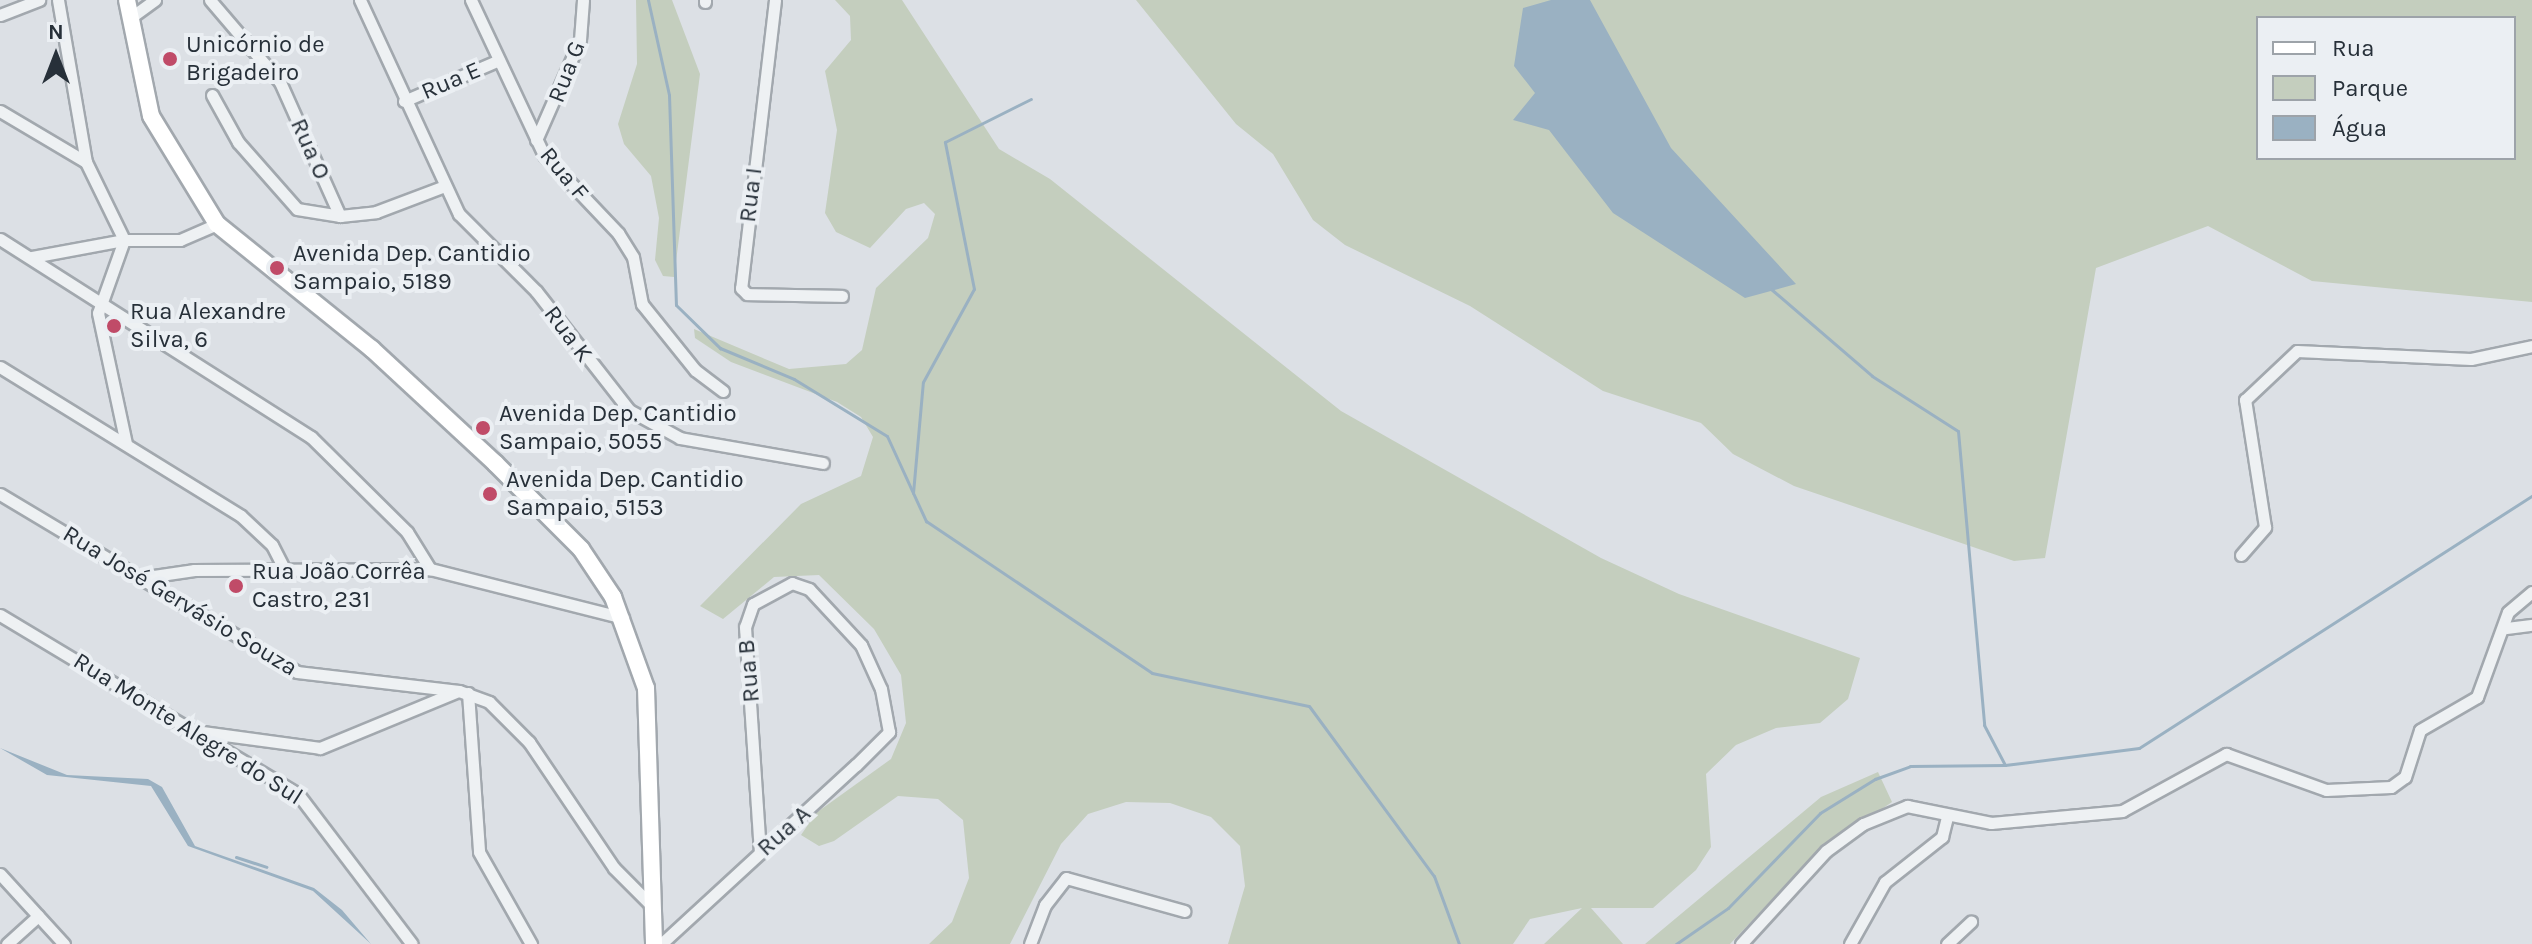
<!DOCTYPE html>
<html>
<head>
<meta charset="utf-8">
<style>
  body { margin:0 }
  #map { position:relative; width:2532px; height:944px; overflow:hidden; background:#dce0e5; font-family:Karla,sans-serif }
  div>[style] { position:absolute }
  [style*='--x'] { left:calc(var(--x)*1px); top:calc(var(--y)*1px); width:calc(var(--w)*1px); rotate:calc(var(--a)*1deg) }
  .green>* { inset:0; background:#c4cebe }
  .water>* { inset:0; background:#9ab1c2 }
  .stream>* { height:3px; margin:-1.5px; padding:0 1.5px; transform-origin:1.5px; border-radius:1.5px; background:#9ab1c2 }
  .roads { filter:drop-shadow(2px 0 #a2a8ae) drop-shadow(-2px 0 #a2a8ae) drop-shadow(0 2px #a2a8ae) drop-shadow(0 -2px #a2a8ae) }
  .minor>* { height:11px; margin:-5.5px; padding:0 5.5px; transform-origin:5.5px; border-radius:5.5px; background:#eef1f3 }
  .primary>* { height:16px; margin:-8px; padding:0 8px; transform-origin:8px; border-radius:8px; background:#fff }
  .dots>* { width:22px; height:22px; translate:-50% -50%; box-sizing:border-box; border:4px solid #ebeff3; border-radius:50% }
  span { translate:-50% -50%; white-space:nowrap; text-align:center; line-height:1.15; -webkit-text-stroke:8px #ebeff3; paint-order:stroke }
  .poi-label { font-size:24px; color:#273039 }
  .left { translate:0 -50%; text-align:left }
  .street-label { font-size:24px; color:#273039 }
  .legend { position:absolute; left:2256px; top:16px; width:260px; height:144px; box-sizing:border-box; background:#ebeff3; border:2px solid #9da3a9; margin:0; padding:10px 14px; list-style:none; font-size:24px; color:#273039 }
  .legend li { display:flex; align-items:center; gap:16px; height:40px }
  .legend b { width:40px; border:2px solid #9da3a9 }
  .north { position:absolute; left:16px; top:16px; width:80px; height:80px; -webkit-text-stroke:6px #ebeff3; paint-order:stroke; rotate:0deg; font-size:22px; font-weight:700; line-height:32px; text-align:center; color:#273039 }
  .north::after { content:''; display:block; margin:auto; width:28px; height:36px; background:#273039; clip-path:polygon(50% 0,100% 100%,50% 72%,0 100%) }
</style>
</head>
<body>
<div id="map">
  <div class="green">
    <i style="clip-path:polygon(636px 0,672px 0,700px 74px,674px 277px,663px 276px,655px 260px,659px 218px,651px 176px,624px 144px,618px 124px,637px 64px)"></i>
    <i style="clip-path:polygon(835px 0,902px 0,999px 149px,1050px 179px,1341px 411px,1601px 558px,1679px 594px,1860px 658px,1848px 699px,1820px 723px,1776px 728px,1736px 745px,1706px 774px,1711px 847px,1696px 870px,1653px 908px,1591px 908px,1623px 944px,1544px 944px,1582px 908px,1530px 919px,1513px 944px,1228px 944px,1245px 886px,1240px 846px,1211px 817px,1170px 803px,1126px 802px,1088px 814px,1061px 844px,1010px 944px,929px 944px,952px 922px,969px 878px,963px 820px,938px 799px,898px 796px,834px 841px,819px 846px,801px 835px,816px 813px,891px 759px,906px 723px,901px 675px,874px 629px,819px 575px,774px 577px,723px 619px,700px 606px,801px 504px,861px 476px,873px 437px,861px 417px,837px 402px,731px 362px,695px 338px,694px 329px,789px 369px,846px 364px,862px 350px,876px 288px,928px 238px,935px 214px,924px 203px,906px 209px,870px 248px,836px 232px,825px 213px,837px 130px,825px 71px,851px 40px,850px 16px)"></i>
    <i style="clip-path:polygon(evenodd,1136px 0,2532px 0,2532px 302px,2312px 281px,2208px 226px,2096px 268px,2045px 558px,2014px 561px,1794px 486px,1733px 454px,1701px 423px,1603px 391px,1470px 306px,1345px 245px,1313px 220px,1273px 154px,1236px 124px,1136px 0,2258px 18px,2514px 18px,2514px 158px,2258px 158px,2258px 18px)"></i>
    <i style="clip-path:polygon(1878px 772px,1892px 802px,1813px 856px,1730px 944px,1645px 944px,1821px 797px)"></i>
  </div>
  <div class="water">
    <i style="clip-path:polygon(1551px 0,1590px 0,1671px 148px,1796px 284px,1745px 298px,1613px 213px,1549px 130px,1513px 120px,1535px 93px,1514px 66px,1523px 8px)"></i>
    <i style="clip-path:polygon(0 748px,67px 775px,148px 779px,162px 787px,195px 846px,314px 888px,342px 910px,371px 944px,313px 891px,188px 846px,151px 786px,47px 775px)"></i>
  </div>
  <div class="stream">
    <i style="--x:648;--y:0;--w:97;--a:77.5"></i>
    <i style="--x:669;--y:95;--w:210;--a:88.1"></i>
    <i style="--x:676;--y:305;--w:62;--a:44.3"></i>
    <i style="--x:720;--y:348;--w:80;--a:22.7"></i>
    <i style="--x:794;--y:379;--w:109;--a:31.5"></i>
    <i style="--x:887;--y:436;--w:94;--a:65.4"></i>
    <i style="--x:926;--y:521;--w:272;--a:33.9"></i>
    <i style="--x:1152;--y:673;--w:160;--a:11.9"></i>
    <i style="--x:1309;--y:706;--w:211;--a:53.7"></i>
    <i style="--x:1434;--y:876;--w:72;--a:69.8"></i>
    <i style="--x:1771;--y:289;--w:133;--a:40.7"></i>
    <i style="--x:1872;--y:376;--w:102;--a:32.6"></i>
    <i style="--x:1958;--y:431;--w:295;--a:84.9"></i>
    <i style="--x:1984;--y:725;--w:45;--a:62.3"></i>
    <i style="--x:913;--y:493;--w:111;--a:-84.9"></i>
    <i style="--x:923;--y:382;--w:106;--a:-61.3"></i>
    <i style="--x:974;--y:289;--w:150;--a:-101.2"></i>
    <i style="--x:945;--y:142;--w:96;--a:-26.6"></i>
    <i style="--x:236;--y:857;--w:32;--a:18"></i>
    <i style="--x:1676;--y:944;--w:63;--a:-34.7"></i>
    <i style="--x:1728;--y:908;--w:132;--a:-45.9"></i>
    <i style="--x:1820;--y:813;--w:65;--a:-31.7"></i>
    <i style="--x:1875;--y:779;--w:37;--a:-20"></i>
    <i style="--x:1910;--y:766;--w:95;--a:-0.6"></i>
    <i style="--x:2005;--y:765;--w:135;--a:-7.2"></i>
    <i style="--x:2139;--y:748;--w:467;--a:-32.7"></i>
  </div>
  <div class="roads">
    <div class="minor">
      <i style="--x:58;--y:0;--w:164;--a:80.2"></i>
      <i style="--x:86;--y:162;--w:87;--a:64"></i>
      <i style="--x:210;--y:0;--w:108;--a:49.5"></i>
      <i style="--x:280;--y:82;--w:147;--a:65.9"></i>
      <i style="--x:340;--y:216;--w:36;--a:-6"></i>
      <i style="--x:376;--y:212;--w:71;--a:-20.7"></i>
      <i style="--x:360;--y:0;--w:236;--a:65.2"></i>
      <i style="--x:459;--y:214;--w:109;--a:45"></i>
      <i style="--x:536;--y:291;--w:151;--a:52"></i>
      <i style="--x:629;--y:410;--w:58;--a:28.8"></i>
      <i style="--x:680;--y:438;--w:145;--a:9.9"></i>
      <i style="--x:471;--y:0;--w:171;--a:64.8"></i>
      <i style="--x:544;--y:155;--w:108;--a:46.5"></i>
      <i style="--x:618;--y:233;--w:28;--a:58"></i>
      <i style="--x:633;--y:257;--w:48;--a:79.2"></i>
      <i style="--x:642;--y:304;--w:85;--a:51.2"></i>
      <i style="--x:695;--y:370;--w:35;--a:37"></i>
      <i style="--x:705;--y:0;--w:2;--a:90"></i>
      <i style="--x:775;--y:0;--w:290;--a:96.7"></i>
      <i style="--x:741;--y:288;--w:8;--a:45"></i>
      <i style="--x:747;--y:294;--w:95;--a:1.2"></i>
      <i style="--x:0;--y:15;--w:42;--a:-21"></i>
      <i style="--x:130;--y:18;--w:31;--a:-36"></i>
      <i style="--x:212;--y:95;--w:54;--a:61"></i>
      <i style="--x:238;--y:142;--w:89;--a:48.6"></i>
      <i style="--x:297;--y:209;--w:44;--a:9.2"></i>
      <i style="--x:404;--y:101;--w:103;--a:-23.3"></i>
      <i style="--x:0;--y:111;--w:100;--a:30.7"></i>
      <i style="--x:536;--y:140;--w:109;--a:-66.3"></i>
      <i style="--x:580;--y:40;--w:40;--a:-85.7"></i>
      <i style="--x:0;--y:239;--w:369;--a:32.5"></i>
      <i style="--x:311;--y:437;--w:135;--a:44.7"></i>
      <i style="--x:407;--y:532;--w:44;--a:58.1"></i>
      <i style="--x:124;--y:240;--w:77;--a:109.6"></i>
      <i style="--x:98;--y:313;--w:134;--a:77.9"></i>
      <i style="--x:32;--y:257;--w:94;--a:-10.5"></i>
      <i style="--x:124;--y:240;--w:56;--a:0"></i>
      <i style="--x:180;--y:240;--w:40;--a:-23.4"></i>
      <i style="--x:0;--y:367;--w:283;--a:31.7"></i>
      <i style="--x:241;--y:516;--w:42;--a:43.1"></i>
      <i style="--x:272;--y:545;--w:27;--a:63"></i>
      <i style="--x:0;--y:494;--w:346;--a:30.9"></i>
      <i style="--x:297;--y:672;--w:163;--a:6.7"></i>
      <i style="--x:459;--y:691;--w:32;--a:20"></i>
      <i style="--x:489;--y:702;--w:57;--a:45"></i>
      <i style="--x:529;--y:742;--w:152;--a:56"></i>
      <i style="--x:614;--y:868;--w:52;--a:45"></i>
      <i style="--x:2241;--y:555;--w:37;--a:-49"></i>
      <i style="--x:2265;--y:527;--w:129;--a:-98.9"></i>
      <i style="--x:2245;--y:400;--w:71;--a:-43.3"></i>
      <i style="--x:2297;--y:351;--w:174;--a:2.6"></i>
      <i style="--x:2471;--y:359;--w:62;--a:-12"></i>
      <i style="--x:140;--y:578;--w:55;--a:-8.4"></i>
      <i style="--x:194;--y:570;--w:236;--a:-0.2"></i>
      <i style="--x:430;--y:569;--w:199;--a:14.2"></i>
      <i style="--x:0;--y:615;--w:348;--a:31"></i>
      <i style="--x:298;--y:794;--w:188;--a:52.8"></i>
      <i style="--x:2506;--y:628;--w:26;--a:-7"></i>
      <i style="--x:468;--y:693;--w:159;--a:86"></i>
      <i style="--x:479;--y:852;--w:106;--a:60.5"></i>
      <i style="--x:195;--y:731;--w:126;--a:7.7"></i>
      <i style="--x:320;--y:748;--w:147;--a:-22.4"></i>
      <i style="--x:0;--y:874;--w:95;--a:47.6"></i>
      <i style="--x:7;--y:944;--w:42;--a:-42.1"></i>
      <i style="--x:661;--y:944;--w:265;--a:-42.6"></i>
      <i style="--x:856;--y:765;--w:47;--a:-45"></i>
      <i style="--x:889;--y:732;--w:44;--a:-100.5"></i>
      <i style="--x:881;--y:689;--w:48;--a:-114.4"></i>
      <i style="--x:861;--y:645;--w:76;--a:-132.9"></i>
      <i style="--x:809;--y:589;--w:18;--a:-161"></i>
      <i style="--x:792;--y:583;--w:44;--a:151.7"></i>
      <i style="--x:753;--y:604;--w:24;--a:109"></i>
      <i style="--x:745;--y:627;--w:226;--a:86.2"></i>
      <i style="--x:1030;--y:944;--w:42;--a:-69"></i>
      <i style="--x:1045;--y:905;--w:34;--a:-52"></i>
      <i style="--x:1066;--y:878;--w:123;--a:15.6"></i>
      <i style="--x:1741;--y:944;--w:126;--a:-47.6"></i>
      <i style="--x:1826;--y:851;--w:46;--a:-36.1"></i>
      <i style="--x:1863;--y:824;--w:48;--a:-22.2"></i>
      <i style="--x:1907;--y:806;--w:86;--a:11.4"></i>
      <i style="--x:1991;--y:823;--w:132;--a:-5.2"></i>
      <i style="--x:2122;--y:811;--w:119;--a:-28.7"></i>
      <i style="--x:2226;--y:754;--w:106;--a:19.8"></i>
      <i style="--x:2326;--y:790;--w:65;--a:-2.6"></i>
      <i style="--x:2391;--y:787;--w:17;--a:-36"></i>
      <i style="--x:2405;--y:777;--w:49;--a:-72.3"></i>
      <i style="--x:2420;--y:730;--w:66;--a:-30.1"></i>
      <i style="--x:2477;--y:697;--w:90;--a:-70"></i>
      <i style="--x:2508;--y:612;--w:31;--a:-40"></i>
      <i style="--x:1850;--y:944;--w:71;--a:-60.6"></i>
      <i style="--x:1885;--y:882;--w:73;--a:-38.3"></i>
      <i style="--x:1942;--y:837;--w:21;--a:-76"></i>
      <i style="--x:1947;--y:944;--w:33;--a:-43"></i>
    </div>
    <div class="primary">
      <i style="--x:127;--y:0;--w:118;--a:78.3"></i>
      <i style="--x:151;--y:116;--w:127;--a:58.6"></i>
      <i style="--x:217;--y:224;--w:199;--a:38.9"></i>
      <i style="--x:372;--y:349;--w:168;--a:42.8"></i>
      <i style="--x:495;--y:463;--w:122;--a:45"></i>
      <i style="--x:581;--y:549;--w:58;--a:56.3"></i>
      <i style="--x:613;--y:597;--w:97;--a:70.1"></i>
      <i style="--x:646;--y:688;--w:256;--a:88.2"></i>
    </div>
  </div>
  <div class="dots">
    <i style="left:170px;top:59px;background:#c04b68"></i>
    <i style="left:277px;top:268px;background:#c04b68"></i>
    <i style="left:114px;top:326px;background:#c04b68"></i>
    <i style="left:483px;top:428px;background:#c04b68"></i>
    <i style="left:490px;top:494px;background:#c04b68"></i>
    <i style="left:236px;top:586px;background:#c04b68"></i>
  </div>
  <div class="poi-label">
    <span class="left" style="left:186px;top:59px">Unicórnio de<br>Brigadeiro</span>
    <span class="left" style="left:293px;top:268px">Avenida Dep. Cantidio<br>Sampaio, 5189</span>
    <span class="left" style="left:130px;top:326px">Rua Alexandre<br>Silva, 6</span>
    <span class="left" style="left:499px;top:428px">Avenida Dep. Cantidio<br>Sampaio, 5055</span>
    <span class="left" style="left:506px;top:494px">Avenida Dep. Cantidio<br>Sampaio, 5153</span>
    <span class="left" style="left:252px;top:586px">Rua João Corrêa<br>Castro, 231</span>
  </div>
  <div class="street-label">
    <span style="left:567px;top:72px;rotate:-69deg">Rua G</span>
    <span style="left:451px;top:81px;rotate:-23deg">Rua E</span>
    <span style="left:310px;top:149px;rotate:66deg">Rua O</span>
    <span style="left:564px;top:174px;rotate:50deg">Rua F</span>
    <span style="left:751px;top:195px;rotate:-83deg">Rua I</span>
    <span style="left:568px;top:334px;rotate:53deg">Rua K</span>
    <span style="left:180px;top:601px;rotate:31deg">Rua José Gervásio Souza</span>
    <span style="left:749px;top:671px;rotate:-95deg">Rua B</span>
    <span style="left:188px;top:729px;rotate:32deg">Rua Monte Alegre do Sul</span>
    <span style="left:784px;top:831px;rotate:-42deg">Rua A</span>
  </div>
  <ul class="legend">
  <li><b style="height:10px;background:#fff"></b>Rua</li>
  <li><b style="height:22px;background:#c4cebe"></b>Parque</li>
  <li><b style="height:22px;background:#9ab1c2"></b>Água</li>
  </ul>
  <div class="north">N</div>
</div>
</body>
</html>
